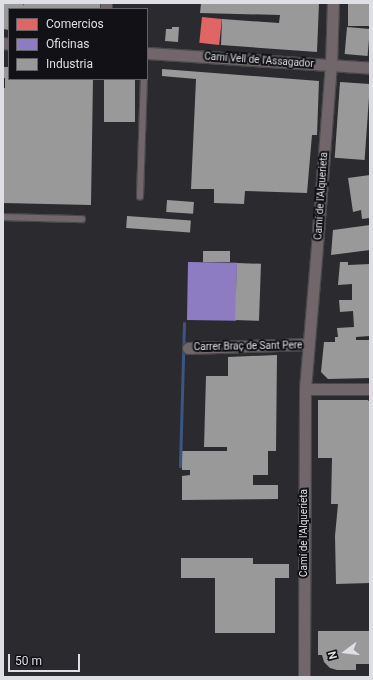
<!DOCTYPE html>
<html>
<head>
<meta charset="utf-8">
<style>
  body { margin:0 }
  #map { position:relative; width:373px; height:680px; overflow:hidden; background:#2b2b2f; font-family:Roboto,sans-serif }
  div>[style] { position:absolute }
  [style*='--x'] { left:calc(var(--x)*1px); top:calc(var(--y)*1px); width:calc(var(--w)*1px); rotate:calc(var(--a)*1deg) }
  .shops>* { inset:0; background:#e06666; transform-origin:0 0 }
  .offices>* { inset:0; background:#8e7cc3; transform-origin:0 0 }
  .industry>* { inset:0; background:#999; transform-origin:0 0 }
  .stream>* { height:3px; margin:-1.5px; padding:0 1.5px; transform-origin:1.5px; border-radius:1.5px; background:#3d5585 }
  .roads { filter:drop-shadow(1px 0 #48494b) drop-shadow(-1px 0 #48494b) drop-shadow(0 1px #48494b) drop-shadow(0 -1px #48494b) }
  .service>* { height:5.5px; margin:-2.75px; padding:0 2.75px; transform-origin:2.75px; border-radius:2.75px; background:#71676a }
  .minor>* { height:11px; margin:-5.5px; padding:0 5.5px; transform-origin:5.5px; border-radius:5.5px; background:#71676a }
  span { translate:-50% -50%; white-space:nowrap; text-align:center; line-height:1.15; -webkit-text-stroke:4px #121216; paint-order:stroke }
  .street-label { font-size:10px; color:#dedfe4 }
  .frame { position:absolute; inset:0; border:4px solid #dedfe4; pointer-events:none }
  .legend { position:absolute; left:8px; top:8px; width:140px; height:72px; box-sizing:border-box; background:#121216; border:1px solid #646468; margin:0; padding:5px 7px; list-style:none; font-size:12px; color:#dedfe4 }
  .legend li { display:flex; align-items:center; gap:8px; height:20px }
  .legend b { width:20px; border:1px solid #646468 }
  .north { position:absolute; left:325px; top:632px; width:40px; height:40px; -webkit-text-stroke:3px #121216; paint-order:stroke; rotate:255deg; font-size:11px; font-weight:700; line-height:16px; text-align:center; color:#dedfe4 }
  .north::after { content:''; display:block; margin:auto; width:14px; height:18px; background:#dedfe4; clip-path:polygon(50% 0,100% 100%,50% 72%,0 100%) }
  .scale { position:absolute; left:8px; top:654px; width:72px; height:18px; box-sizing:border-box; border:2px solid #dedfe4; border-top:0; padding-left:5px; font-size:12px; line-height:14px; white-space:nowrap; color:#dedfe4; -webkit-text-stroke:3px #121216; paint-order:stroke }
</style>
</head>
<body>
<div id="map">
  <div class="shops">
    <i style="left:202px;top:17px;width:20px;height:26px;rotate:6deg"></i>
  </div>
  <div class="offices">
    <i style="left:188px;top:262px;width:49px;height:58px;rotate:1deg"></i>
  </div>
  <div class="industry">
    <i style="clip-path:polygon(3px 3px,23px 3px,24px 6px,24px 3px,101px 3px,101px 9px,9px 9px,9px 30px,3px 29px)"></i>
    <i style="clip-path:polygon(201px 3px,319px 3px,317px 52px,221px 45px,222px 19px,279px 23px,280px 15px,200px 13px)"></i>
    <i style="left:348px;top:3px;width:22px;height:23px"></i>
    <i style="clip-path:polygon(172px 27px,179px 27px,178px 42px,165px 41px,166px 29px,172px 29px)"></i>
    <i style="left:347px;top:27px;width:23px;height:27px;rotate:5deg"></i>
    <i style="clip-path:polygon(3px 67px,9px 67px,9px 79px,93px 79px,91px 205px,3px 203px,3px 88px,5px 88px,5px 78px,3px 78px)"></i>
    <i style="clip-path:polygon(162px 69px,319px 81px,317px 135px,312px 135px,307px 193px,245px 191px,244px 204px,214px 203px,214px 189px,191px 189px,196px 79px,162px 76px)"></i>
    <i style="left:104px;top:79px;width:31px;height:43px"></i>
    <i style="left:340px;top:82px;width:30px;height:76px;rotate:4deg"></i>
    <i style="clip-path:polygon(370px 175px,370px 218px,362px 219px,361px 210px,353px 212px,348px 178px)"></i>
    <i style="left:167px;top:200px;width:27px;height:12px;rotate:4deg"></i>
    <i style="left:127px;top:216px;width:64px;height:12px;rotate:4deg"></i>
    <i style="clip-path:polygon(370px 225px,370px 250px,331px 255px,333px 230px)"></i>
    <i style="left:203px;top:251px;width:27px;height:11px"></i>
    <i style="clip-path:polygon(340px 262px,348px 262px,348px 265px,370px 264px,370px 336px,356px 337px,356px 340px,370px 340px,370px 378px,328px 379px,321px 372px,324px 342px,335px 342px,335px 337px,338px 337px,337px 328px,354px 327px,353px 311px,340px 312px,339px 300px,352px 300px,352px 284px,338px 285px)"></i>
    <i style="left:237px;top:263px;width:24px;height:57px;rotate:2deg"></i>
    <i style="clip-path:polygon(277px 355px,276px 451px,268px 451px,268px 475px,253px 475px,253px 485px,278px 485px,278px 499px,182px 500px,182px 476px,190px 475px,190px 470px,182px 470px,181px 451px,227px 451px,227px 447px,204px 447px,206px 376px,228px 376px,228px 357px)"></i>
    <i style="clip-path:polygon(318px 400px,368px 400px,370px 403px,370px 583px,336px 584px,335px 536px,338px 504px,331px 504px,332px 458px,318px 458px)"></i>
    <i style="clip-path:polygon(181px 558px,253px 558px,253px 564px,289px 564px,289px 578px,275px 578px,275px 633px,215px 633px,215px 578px,181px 578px)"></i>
    <i style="clip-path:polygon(318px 631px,370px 631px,370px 664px,356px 664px,356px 670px,337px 670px,330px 668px,324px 662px,322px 655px,318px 655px)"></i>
  </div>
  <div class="stream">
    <i style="--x:180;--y:466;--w:143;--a:-88.4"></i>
  </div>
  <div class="roads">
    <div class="service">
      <i style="--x:140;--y:197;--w:118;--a:-88.1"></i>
      <i style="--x:3;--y:217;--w:79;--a:1.5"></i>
    </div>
    <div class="minor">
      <i style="--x:106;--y:3;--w:6;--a:90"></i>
      <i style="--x:3;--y:43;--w:6;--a:9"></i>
      <i style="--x:147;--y:53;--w:224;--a:3.8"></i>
      <i style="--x:188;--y:348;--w:120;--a:-1.9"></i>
      <i style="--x:305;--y:389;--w:65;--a:0"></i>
      <i style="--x:304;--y:677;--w:288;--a:-89.8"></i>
      <i style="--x:305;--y:389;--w:131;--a:-85.2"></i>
      <i style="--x:316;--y:258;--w:194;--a:-85.6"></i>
      <i style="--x:331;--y:65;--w:62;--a:-88.2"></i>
    </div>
  </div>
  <div class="street-label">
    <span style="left:259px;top:60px;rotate:4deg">Camí Vell de l'Assagador</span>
    <span style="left:321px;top:196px;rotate:-86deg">Camí de l'Alquerieta</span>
    <span style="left:248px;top:346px;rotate:-1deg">Carrer Braç de Sant Pere</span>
    <span style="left:304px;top:533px;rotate:-90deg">Camí de l'Alquerieta</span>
  </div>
  <div class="frame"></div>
  <ul class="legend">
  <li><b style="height:11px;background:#e06666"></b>Comercios</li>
  <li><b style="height:11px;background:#8e7cc3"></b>Oficinas</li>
  <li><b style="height:11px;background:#999"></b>Industria</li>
  </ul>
  <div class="north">N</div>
  <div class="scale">50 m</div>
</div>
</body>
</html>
